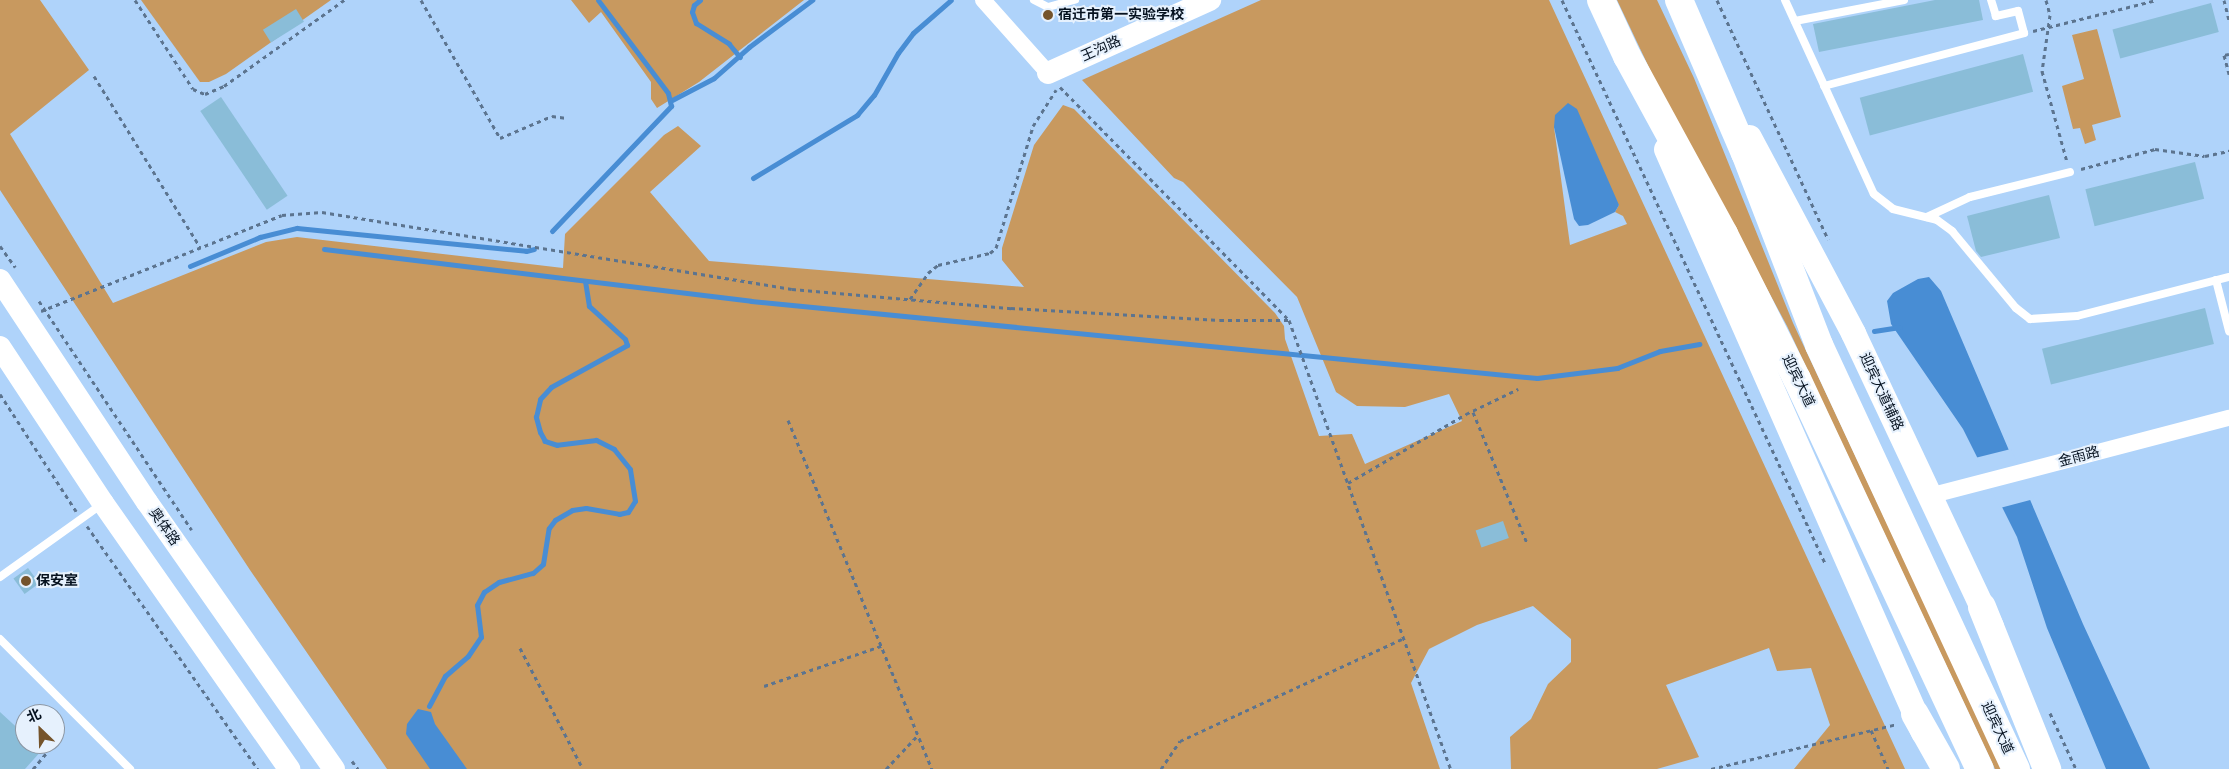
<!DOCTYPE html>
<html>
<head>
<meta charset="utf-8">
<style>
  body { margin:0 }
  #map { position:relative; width:2229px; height:769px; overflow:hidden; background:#afd3fa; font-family:Rubik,"Noto Sans SC",sans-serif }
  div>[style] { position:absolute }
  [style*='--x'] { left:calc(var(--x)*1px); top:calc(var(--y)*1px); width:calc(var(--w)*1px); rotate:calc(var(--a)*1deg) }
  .green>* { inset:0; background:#c8995f }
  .water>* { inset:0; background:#488dd4 }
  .pier>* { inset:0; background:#afd3fa }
  .stream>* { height:5px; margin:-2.5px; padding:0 2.5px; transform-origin:2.5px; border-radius:2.5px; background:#488dd4 }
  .building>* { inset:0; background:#8abdd8; transform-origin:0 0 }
  .path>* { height:3px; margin-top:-1.5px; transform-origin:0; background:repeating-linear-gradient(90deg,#5c748f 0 4px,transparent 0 8px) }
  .lane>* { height:8px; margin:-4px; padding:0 4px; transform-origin:4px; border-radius:4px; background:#fff }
  .street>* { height:16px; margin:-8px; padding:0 8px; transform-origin:8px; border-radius:8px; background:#fff }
  .secondary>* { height:22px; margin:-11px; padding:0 11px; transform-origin:11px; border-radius:11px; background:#fff }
  .primary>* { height:25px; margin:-12.5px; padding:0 12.5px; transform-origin:12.5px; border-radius:12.5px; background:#fff }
  .highway>* { height:28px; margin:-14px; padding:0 14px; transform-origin:14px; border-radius:14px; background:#fff }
  .dots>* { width:14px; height:14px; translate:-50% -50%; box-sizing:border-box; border:2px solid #e6f1fd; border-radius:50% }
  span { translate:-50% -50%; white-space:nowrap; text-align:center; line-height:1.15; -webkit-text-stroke:4px #e6f1fd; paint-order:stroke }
  .poi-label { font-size:14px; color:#05111f; font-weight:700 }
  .left { translate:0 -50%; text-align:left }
  .street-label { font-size:14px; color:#05111f }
  .north { position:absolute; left:15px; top:704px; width:50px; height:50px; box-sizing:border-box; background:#e6f1fd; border:1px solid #8c97a4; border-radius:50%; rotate:336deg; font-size:14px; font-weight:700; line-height:20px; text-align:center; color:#05111f }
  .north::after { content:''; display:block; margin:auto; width:18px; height:22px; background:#75542b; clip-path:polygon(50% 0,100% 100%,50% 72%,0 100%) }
</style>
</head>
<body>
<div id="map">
  <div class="green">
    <i style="clip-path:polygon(evenodd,0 0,40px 0,89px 70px,10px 134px,113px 303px,266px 242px,297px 237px,563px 268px,565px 234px,664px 135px,678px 126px,701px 146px,650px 192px,709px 261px,1024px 287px,1002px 260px,1002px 248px,1034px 145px,1063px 105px,1074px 109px,1275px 313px,1284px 326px,1285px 339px,1319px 436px,1352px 434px,1365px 464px,1462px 421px,1449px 394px,1405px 407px,1357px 406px,1336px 392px,1297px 297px,1183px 182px,1174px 178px,1082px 80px,1261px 0,1549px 0,1905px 769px,1794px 769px,1830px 725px,1811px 668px,1777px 671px,1769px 648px,1666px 685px,1699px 757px,1657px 769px,1511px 769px,1510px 737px,1531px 719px,1548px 684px,1571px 662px,1571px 639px,1533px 606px,1477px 625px,1429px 649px,1411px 683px,1440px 769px,387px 769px,250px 570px,0 190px,0 0,1554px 127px,1619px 205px,1615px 212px,1623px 216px,1627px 224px,1570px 245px,1554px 127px)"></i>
    <i style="clip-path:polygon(141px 0,331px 0,226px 74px,209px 82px,200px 82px)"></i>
    <i style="clip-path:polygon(571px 0,804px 0,699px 82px,657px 108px,651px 99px,651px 82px,601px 12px,589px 23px)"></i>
    <i style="clip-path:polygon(1617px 0,1657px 0,1694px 78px,1793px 323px,2002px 769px,1995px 769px,1787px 326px,1654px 78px)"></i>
    <i style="clip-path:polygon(2097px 29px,2121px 117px,2092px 125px,2096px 140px,2085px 144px,2080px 128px,2073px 129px,2062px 86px,2084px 79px,2072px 35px)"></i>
  </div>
  <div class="water">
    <i style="clip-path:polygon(1568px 103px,1577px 109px,1619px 205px,1615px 212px,1588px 225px,1579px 226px,1574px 219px,1554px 127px,1555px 115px)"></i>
    <i style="clip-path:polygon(1929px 277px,1941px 291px,2083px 624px,2150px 769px,2106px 769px,2047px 628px,2017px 537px,1963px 429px,1891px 324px,1887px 301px,1893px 293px,1918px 279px)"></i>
    <i style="clip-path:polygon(418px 709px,431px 712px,435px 724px,467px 769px,430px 769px,406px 734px,407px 724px)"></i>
  </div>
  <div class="pier">
    <i style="clip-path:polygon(2011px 449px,2034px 499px,2000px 508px,1975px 458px)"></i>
  </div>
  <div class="stream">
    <i style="--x:700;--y:0;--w:8;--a:140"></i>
    <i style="--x:694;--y:5;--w:7;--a:106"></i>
    <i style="--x:692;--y:12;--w:12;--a:70"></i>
    <i style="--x:696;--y:23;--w:39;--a:32"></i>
    <i style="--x:729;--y:44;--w:17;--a:50"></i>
    <i style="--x:672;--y:100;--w:47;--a:-27.6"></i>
    <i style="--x:714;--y:78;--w:47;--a:-41.5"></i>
    <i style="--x:749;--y:47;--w:79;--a:-36.7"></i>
    <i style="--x:753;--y:178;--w:122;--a:-31.2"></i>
    <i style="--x:857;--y:115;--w:26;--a:-50"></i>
    <i style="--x:874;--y:95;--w:48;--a:-60.3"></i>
    <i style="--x:898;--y:53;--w:25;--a:-53"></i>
    <i style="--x:913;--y:33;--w:50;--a:-41"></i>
    <i style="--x:552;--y:231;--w:173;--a:-46.4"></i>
    <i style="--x:671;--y:106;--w:13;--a:-103"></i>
    <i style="--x:668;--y:93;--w:116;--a:-127"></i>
    <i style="--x:324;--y:249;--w:430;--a:6.9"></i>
    <i style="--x:751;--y:301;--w:790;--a:5.6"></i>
    <i style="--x:1537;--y:378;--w:81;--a:-7.1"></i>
    <i style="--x:1617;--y:368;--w:46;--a:-21.6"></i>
    <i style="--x:1660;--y:351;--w:40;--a:-10"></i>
    <i style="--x:190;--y:266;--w:76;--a:-22.5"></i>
    <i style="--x:260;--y:237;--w:38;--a:-14"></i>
    <i style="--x:297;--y:228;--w:230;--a:5.7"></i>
    <i style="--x:526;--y:251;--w:8;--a:-14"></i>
    <i style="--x:1874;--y:331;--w:26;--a:-9"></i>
    <i style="--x:429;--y:706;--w:34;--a:-62"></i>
    <i style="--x:445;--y:676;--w:30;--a:-41"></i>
    <i style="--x:468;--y:656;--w:23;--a:-56"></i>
    <i style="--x:481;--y:637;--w:32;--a:-97"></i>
    <i style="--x:477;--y:605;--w:15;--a:-62"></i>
    <i style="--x:484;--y:592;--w:18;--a:-34"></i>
    <i style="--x:499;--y:582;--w:35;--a:-15"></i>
    <i style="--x:533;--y:573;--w:13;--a:-42"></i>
    <i style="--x:543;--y:564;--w:36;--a:-81"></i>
    <i style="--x:549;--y:528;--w:10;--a:-53"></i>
    <i style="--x:555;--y:520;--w:20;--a:-30"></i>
    <i style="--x:572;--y:510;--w:14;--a:-8"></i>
    <i style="--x:586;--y:508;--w:34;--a:10"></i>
    <i style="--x:619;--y:514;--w:9;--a:-13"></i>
    <i style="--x:628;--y:512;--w:13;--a:-58"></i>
    <i style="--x:635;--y:501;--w:32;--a:-99"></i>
    <i style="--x:630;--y:469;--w:26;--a:-129"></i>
    <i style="--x:614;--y:449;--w:20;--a:-153"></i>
    <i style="--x:596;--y:440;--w:39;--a:173"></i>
    <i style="--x:557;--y:445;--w:13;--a:-162"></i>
    <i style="--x:545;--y:441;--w:10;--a:-119"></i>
    <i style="--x:540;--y:432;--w:16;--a:-105"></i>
    <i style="--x:536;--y:417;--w:18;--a:-77"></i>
    <i style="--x:540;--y:399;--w:16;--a:-47"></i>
    <i style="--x:551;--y:387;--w:87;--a:-28.9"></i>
    <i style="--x:627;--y:345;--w:6;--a:-108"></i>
    <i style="--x:625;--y:339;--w:49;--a:-137.5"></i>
    <i style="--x:589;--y:306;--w:25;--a:-99"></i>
  </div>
  <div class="building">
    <i style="clip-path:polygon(1935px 0,1979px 0,1983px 20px,1819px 52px,1813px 24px)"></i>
    <i style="left:2211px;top:3px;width:30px;height:102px;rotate:75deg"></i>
    <i style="left:296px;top:9px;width:15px;height:39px;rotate:58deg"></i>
    <i style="left:2023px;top:54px;width:39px;height:169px;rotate:75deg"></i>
    <i style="left:221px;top:97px;width:119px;height:25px;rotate:56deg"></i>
    <i style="left:2195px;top:162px;width:38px;height:113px;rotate:76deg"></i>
    <i style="clip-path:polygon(2049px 195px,2060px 238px,1981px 257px,1976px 251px,1967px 216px)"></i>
    <i style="left:2205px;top:308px;width:37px;height:168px;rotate:76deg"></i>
    <i style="left:1503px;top:521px;width:18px;height:29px;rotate:71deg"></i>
    <i style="left:28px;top:568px;width:19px;height:18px;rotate:54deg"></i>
    <i style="clip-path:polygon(0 712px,25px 735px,25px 744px,35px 744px,42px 750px,25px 769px,0 769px)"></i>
  </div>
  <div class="path">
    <i style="--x:135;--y:0;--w:106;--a:56.9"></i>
    <i style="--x:193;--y:89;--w:13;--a:23"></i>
    <i style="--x:205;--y:94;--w:21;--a:-23"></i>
    <i style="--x:224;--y:86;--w:148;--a:-35.6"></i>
    <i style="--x:421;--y:0;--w:159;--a:60.2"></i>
    <i style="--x:500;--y:138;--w:56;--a:-22.9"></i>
    <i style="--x:552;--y:116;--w:15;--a:8"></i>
    <i style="--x:1562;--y:0;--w:621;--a:64.96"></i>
    <i style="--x:1717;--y:0;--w:264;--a:65.1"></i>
    <i style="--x:2046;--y:0;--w:16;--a:75"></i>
    <i style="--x:2050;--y:15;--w:57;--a:98.1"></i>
    <i style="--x:2042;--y:71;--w:94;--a:74.6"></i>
    <i style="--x:2224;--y:0;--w:21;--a:76"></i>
    <i style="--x:2033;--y:31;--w:127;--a:-14.1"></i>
    <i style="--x:2229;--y:54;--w:5;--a:169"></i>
    <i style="--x:2224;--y:55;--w:20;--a:75"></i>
    <i style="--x:94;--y:76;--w:201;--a:58.2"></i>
    <i style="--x:1060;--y:87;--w:327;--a:45.5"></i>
    <i style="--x:1289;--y:320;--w:477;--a:70.2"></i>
    <i style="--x:2081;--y:169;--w:77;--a:-15.1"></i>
    <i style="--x:2155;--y:149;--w:50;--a:8"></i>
    <i style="--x:2205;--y:156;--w:25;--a:-12"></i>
    <i style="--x:0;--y:246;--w:26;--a:54"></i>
    <i style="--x:910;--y:299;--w:32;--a:-55"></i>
    <i style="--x:928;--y:273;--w:13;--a:-39"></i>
    <i style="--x:938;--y:265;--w:53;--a:-13"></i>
    <i style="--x:990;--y:253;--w:8;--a:-40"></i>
    <i style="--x:996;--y:248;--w:127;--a:-73.1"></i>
    <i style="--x:1033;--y:126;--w:43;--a:-57.4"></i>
    <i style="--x:39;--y:301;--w:275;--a:56.3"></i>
    <i style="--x:41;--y:311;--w:259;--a:-21.7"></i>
    <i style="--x:282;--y:215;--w:40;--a:-4.3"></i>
    <i style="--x:322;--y:212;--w:476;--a:9.3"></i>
    <i style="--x:792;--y:289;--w:220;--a:5"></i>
    <i style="--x:1011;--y:308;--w:209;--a:3.3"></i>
    <i style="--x:1220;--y:320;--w:69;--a:0"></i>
    <i style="--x:0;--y:394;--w:140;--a:57"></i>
    <i style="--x:1473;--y:412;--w:142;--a:67.6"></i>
    <i style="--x:788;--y:420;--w:378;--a:67.6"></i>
    <i style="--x:1348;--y:483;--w:137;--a:-30.3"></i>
    <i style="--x:1466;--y:414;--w:58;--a:-25.7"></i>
    <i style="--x:87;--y:526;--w:297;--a:54.9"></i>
    <i style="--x:520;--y:648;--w:136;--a:62.5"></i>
    <i style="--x:764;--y:686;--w:124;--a:-18.9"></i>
    <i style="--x:2050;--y:713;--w:62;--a:65.1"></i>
    <i style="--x:55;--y:723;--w:17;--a:90"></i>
    <i style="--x:1871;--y:730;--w:43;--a:66.4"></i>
    <i style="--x:352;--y:761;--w:10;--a:53"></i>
    <i style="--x:33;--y:769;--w:33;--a:-50"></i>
    <i style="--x:886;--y:769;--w:47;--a:-46.7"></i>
    <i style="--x:1161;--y:769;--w:34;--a:-56"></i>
    <i style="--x:1180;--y:741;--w:247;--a:-24.7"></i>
    <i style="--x:1711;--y:769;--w:191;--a:-13.6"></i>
  </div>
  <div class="lane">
    <i style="--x:1034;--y:0;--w:16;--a:27"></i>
    <i style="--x:1048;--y:7;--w:28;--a:-15"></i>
    <i style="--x:1785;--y:0;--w:213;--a:65.4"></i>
    <i style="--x:1874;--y:194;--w:24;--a:38"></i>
    <i style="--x:1893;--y:209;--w:45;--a:14"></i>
    <i style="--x:1937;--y:220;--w:19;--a:36"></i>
    <i style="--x:1952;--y:231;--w:100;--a:50.3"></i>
    <i style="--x:2016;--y:308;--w:18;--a:38"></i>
    <i style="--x:2030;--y:319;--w:47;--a:-3.7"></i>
    <i style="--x:2077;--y:316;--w:157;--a:-14.4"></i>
    <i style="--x:1795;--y:21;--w:111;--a:-10.9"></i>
    <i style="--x:1824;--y:86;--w:207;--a:-14.8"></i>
    <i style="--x:2024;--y:33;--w:23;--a:-105"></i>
    <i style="--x:2018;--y:11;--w:23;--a:167"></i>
    <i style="--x:1996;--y:16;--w:17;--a:-107"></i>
    <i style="--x:1927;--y:217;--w:47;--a:-24.9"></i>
    <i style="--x:1970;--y:197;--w:103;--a:-14"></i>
    <i style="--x:2216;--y:280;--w:53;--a:75.7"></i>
    <i style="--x:0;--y:577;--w:125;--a:-35.6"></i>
    <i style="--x:0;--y:639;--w:184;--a:45"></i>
  </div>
  <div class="street">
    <i style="--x:983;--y:0;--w:98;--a:48.3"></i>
    <i style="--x:1929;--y:496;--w:310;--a:-14.6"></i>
  </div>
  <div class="secondary">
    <i style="--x:1048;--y:73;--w:178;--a:-24.3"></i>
    <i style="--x:0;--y:280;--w:266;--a:56.5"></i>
    <i style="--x:147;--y:502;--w:326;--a:55"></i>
    <i style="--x:0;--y:347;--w:187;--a:56.6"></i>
    <i style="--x:103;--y:503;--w:325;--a:55"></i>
  </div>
  <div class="primary">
    <i style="--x:1749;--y:137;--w:222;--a:62"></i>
    <i style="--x:1853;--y:333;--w:324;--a:64.8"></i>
    <i style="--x:1666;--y:149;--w:637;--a:66.21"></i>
  </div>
  <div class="highway">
    <i style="--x:1601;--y:0;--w:62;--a:65.1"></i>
    <i style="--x:1627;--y:56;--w:203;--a:61.4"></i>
    <i style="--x:1724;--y:234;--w:162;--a:63.3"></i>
    <i style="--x:1797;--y:379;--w:431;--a:64.9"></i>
    <i style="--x:1679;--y:0;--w:167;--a:66.7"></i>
    <i style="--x:1745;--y:153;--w:206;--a:68.9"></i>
    <i style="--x:1819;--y:345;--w:468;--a:65.1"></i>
    <i style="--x:1982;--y:607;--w:175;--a:68.1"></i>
    <i style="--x:1915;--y:714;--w:63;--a:60.6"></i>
  </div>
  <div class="dots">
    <i style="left:1048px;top:15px;background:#75542b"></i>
    <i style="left:26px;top:581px;background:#75542b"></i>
  </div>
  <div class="poi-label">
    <span class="left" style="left:1058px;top:15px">宿迁市第一实验学校</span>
    <span class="left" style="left:36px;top:581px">保安室</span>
  </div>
  <div class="street-label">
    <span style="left:1101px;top:49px;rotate:-24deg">王沟路</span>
    <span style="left:1798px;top:381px;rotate:64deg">迎宾大道</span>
    <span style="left:1881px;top:392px;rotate:65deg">迎宾大道辅路</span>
    <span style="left:2079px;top:457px;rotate:-15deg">金雨路</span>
    <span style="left:164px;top:527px;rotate:55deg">奥体路</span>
    <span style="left:1997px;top:728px;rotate:65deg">迎宾大道</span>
  </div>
  <div class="north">北</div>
</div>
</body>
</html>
